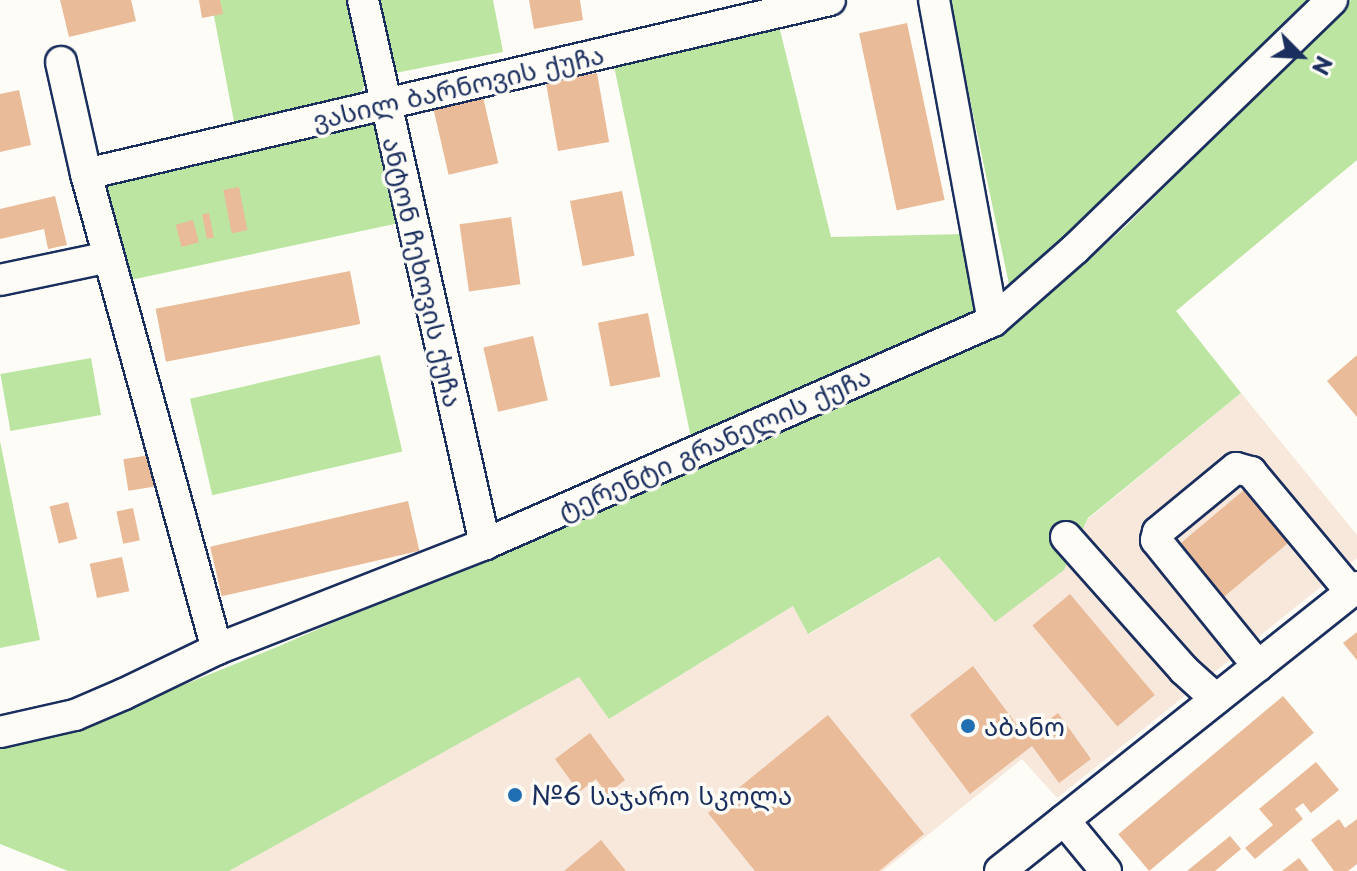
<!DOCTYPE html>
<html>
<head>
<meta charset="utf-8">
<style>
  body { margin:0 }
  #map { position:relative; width:1357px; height:871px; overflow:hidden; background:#fdfcf7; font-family:"Playpen Sans","Noto Sans Georgian",sans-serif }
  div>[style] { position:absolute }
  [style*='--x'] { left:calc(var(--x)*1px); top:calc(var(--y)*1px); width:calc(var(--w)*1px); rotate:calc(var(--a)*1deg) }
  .built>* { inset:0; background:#f7e8db }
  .green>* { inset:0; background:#bce5a2; transform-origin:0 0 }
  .building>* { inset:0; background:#e9bb99; transform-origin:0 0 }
  .roads { filter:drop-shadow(2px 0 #1b2f5e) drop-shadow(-2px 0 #1b2f5e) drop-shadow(0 2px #1b2f5e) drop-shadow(0 -2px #1b2f5e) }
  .minor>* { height:30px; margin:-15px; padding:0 15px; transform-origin:15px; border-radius:15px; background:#fdfcf7 }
  .dots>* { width:22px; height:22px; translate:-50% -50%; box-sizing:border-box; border:4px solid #fdfcf7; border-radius:50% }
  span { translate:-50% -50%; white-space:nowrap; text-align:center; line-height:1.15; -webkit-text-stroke:7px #fdfcf7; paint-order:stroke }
  .street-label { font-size:26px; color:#1b2f5e }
  .poi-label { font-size:26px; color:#1b2f5e }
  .left { translate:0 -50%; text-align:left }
  .north { position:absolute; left:1261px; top:16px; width:80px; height:80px; -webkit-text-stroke:6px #fdfcf7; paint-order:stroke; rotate:114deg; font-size:22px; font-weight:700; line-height:32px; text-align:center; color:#1b2f5e }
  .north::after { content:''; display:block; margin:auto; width:28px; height:36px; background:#1b2f5e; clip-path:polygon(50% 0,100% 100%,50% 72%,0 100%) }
</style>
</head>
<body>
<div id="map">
  <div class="built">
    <i style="clip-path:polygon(1241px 393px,1357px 535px,1357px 558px,1057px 798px,1022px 759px,883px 871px,229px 871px,580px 676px,609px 719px,793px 606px,809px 634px,940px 557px,995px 621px,1063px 570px,1088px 519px)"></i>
  </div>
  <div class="green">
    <i style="clip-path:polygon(211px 0,353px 0,369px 76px,362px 91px,350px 98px,235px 127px)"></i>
    <i style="clip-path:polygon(378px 0,493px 0,503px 52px,395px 73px)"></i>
    <i style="clip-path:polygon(949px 0,1313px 0,1010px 289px)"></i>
    <i style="clip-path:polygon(1351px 0,1357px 0,1357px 160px,1176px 311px,1241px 393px,1088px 518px,1064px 570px,995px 622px,939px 557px,808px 634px,793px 606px,609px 719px,579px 677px,229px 871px,68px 871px,0 844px,0 748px,75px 729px,277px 647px,981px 341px,1026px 315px,1125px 227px)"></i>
    <i style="clip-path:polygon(779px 26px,831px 237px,966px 234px,980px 314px,691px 438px,613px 61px)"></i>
    <i style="left:374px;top:121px;width:105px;height:276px;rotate:78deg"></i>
    <i style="left:380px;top:355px;width:99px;height:195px;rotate:77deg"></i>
    <i style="left:91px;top:358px;width:58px;height:92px;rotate:80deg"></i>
    <i style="clip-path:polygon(0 441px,40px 640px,0 648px)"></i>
  </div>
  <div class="building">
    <i style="clip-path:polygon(60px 0,131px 0,136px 21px,69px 37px)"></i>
    <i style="clip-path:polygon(199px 0,220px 0,223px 14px,202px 18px)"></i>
    <i style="clip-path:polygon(529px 0,580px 0,583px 20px,534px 29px)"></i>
    <i style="left:907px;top:23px;width:181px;height:49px;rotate:78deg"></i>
    <i style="left:597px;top:73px;width:70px;height:52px;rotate:80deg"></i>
    <i style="clip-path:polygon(19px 90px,31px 145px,0 152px,0 94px)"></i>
    <i style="left:483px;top:97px;width:68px;height:51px;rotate:77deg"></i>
    <i style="left:239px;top:187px;width:44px;height:16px;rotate:79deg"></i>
    <i style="left:622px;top:191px;width:66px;height:53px;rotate:79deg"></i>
    <i style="clip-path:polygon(55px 196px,67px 245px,48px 249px,44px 229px,0 239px,0 209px)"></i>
    <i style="left:209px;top:213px;width:25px;height:7px;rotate:79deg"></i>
    <i style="left:511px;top:217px;width:68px;height:52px;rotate:82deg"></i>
    <i style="left:193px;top:220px;width:23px;height:18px;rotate:75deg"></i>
    <i style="left:350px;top:271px;width:54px;height:198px;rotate:79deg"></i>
    <i style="left:648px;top:313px;width:65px;height:51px;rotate:79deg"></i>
    <i style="left:533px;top:336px;width:66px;height:51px;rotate:77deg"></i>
    <i style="clip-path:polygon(1357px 355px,1357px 417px,1327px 381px)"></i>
    <i style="left:150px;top:455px;width:32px;height:27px;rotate:81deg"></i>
    <i style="left:1250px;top:485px;width:69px;height:98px;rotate:50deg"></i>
    <i style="left:408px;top:501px;width:51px;height:203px;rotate:77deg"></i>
    <i style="left:68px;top:502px;width:38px;height:19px;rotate:76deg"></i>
    <i style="left:133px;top:508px;width:33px;height:17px;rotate:78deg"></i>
    <i style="left:122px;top:557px;width:35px;height:33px;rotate:78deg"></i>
    <i style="left:1070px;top:594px;width:132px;height:49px;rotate:50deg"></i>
    <i style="clip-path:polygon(1357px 632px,1357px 660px,1343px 643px)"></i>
    <i style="clip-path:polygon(973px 666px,1026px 737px,1058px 713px,1091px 759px,1059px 783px,1032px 746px,970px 794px,910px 715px)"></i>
    <i style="left:1283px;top:696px;width:48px;height:215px;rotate:50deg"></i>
    <i style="clip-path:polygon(828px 715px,924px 834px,879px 871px,755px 871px,708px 813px)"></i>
    <i style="clip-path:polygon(590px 733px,625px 780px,607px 794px,596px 779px,579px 792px,555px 759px)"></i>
    <i style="clip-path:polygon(1316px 762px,1339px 790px,1311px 813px,1303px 803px,1295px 809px,1303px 819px,1255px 859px,1245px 848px,1273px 825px,1259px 809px)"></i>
    <i style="clip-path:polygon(1339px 819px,1345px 828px,1357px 819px,1357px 864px,1348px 871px,1334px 871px,1311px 840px)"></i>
    <i style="clip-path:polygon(1230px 836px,1241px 849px,1215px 871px,1187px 871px)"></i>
    <i style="clip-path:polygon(601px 840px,626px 871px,564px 871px)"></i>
    <i style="clip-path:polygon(1299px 858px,1309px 871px,1282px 871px)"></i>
  </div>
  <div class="roads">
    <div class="minor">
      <i style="--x:363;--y:0;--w:558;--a:77.36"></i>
      <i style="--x:934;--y:0;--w:326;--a:79.6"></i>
      <i style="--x:61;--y:62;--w:115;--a:77.4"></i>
      <i style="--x:86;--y:174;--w:493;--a:74.6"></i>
      <i style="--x:86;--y:174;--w:764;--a:-13.16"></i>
      <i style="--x:0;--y:280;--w:111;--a:-11.9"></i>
      <i style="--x:1066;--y:537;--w:178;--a:48.4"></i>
      <i style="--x:1184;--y:670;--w:43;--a:42.2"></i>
      <i style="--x:1258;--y:666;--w:162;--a:-129"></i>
      <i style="--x:1156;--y:540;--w:8;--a:-76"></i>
      <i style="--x:1158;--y:532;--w:101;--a:-39.4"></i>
      <i style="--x:1236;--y:468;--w:16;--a:15"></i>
      <i style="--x:1251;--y:472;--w:156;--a:50.2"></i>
      <i style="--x:0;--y:732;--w:77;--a:-12.8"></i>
      <i style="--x:75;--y:715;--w:53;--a:-23.2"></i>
      <i style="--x:124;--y:694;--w:103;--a:-25.8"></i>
      <i style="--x:217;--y:649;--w:288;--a:-21.4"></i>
      <i style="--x:485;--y:544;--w:555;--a:-23.7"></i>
      <i style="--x:993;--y:321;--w:109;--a:-41.3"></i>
      <i style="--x:1075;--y:249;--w:358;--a:-44.1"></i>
      <i style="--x:1064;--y:820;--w:66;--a:50.5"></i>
      <i style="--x:1000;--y:871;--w:456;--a:-38.5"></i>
    </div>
  </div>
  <div class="dots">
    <i style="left:968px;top:726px;background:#1f6fb2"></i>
    <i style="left:515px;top:795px;background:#1f6fb2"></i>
  </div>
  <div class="street-label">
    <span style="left:458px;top:87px;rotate:-13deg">ვასილ ბარნოვის ქუჩა</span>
    <span style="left:423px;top:272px;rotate:77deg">ანტონ ჩეხოვის ქუჩა</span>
    <span style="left:714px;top:443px;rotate:-24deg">ტერენტი გრანელის ქუჩა</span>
  </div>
  <div class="poi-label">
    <span class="left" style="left:984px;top:726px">აბანო</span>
    <span class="left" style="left:531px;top:795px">№6 საჯარო სკოლა</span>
  </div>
  <div class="north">N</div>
</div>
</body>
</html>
